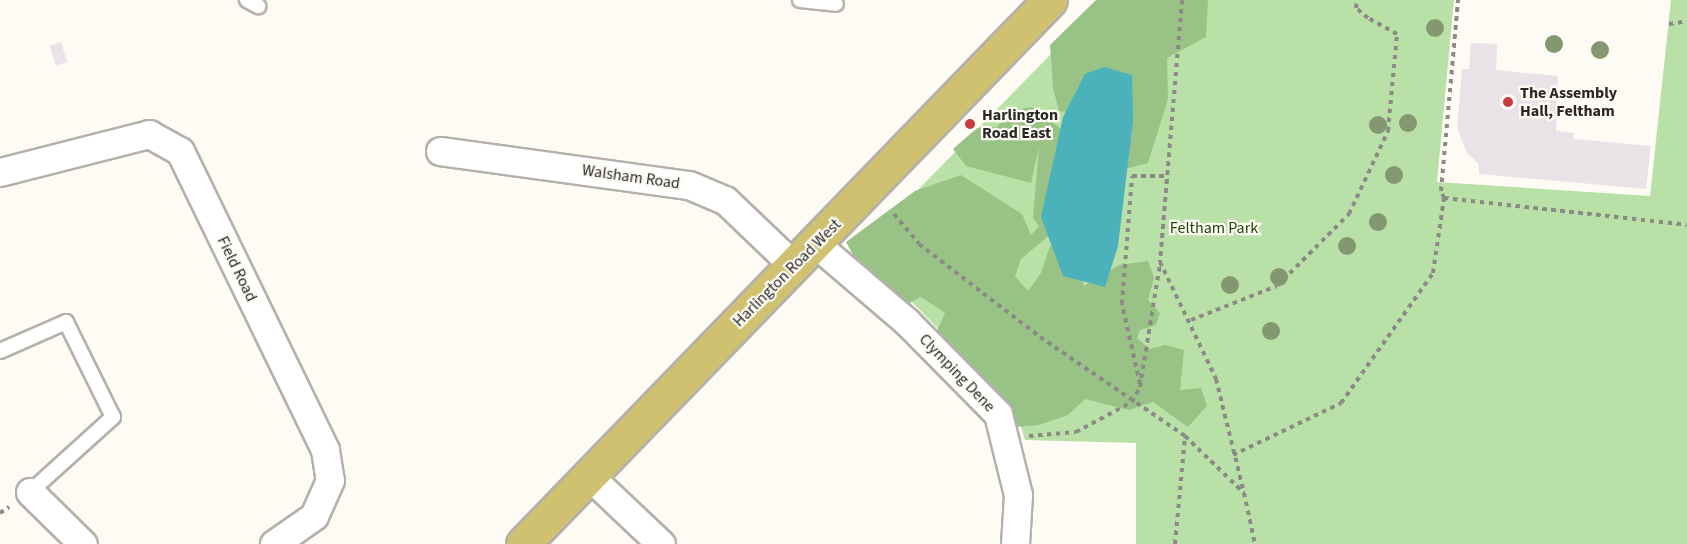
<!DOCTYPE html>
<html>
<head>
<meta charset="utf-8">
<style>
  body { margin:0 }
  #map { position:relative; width:1687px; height:544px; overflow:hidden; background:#fdfbf4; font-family:"Source Sans 3",sans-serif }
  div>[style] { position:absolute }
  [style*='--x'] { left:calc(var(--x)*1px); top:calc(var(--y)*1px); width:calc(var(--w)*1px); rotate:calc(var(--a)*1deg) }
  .green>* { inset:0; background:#b9e0a7 }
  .forest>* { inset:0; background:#99c386 }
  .water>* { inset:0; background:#4bb2bb }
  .building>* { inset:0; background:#e9e3e8; transform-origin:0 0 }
  .path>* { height:4px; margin-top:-2px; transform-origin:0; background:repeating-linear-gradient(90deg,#8b8a85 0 4.5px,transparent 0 9px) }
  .roads { filter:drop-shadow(2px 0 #b4b1ab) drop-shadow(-2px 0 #b4b1ab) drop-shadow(0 2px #b4b1ab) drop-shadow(0 -2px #b4b1ab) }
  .service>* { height:14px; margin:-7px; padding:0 7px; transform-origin:7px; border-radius:7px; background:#fff }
  .minor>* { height:27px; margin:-13.5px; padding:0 13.5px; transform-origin:13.5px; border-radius:13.5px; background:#fff }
  .primary>* { height:33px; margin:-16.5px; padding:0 16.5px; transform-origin:16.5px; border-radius:16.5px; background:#cfc16f }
  .trees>* { width:18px; height:18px; margin:-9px; border-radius:50%; background:#839771 }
  .dots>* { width:16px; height:16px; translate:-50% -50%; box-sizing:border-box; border:3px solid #fdfbf4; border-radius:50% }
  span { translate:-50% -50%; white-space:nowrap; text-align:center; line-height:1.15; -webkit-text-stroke:4.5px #fdfbf4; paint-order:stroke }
  .poi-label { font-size:16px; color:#292826; font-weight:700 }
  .left { translate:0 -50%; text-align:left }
  .street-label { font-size:16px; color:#292826 }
  .park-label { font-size:16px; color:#204606 }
</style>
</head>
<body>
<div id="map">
  <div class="green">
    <i style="clip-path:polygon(1104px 0,1454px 0,1437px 182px,1650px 196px,1671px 0,1687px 0,1687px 544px,1136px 544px,1136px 443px,1025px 440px,1015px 407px,860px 249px)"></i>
  </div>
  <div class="forest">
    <i style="clip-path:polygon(1096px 0,1208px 0,1206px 37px,1167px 58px,1168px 99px,1148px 163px,1125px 169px,1080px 114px,1059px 111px,1053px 88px,1050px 45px)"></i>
    <i style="clip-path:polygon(1033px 107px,1065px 132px,1059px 227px,1021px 259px,1015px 276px,1028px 291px,1041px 273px,1050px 246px,1070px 243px,1084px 286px,1119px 265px,1148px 261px,1154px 278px,1148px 300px,1160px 313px,1156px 325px,1140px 330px,1137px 338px,1150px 349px,1165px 345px,1184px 350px,1180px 390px,1201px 388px,1207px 406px,1188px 427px,1153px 402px,1129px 410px,1085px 399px,1068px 415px,1039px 425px,992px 429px,962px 394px,936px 333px,945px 313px,921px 297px,904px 306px,859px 266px,846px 242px,915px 191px,961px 175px,1022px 214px,1031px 235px,1039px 226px,1033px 218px,1039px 147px,1031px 183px,966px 166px,953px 149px,977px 128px,997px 127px,1014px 110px)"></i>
  </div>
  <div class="water">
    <i style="clip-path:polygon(1104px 67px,1132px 75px,1133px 121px,1118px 246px,1105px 287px,1063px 276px,1041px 217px,1063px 117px,1085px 74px)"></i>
  </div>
  <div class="building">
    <i style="left:61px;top:42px;width:21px;height:12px;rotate:73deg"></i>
    <i style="clip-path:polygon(1471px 43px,1497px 44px,1496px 70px,1558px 76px,1556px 131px,1574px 133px,1574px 139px,1651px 146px,1646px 189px,1479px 174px,1479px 164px,1467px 153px,1457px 128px,1462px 69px,1469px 69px)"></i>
  </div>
  <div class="path">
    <i style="--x:1182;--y:0;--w:263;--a:94.8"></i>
    <i style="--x:1160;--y:262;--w:130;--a:64.4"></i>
    <i style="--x:1216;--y:379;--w:117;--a:76.2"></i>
    <i style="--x:1669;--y:24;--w:18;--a:-9"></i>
    <i style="--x:1444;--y:198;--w:8;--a:-113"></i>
    <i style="--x:1441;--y:191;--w:192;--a:-84.9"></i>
    <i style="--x:894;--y:214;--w:39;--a:50"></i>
    <i style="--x:919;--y:244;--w:153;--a:37.5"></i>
    <i style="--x:1040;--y:337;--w:176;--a:34.3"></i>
    <i style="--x:1185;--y:436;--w:82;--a:44"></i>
    <i style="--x:1244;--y:493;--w:52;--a:77.8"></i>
    <i style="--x:1191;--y:320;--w:92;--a:-21.6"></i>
    <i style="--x:1277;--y:286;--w:102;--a:-45"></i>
    <i style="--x:1349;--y:214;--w:92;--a:-64.8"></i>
    <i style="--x:1388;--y:131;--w:97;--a:-84.7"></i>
    <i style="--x:1397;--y:34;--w:33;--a:-151"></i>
    <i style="--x:1368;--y:18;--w:16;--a:-140"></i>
    <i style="--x:1356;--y:8;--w:8;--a:-83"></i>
    <i style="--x:1140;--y:384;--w:82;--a:-102.7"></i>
    <i style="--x:1122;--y:304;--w:128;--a:-85.5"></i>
    <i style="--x:1132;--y:176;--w:34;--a:0"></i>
    <i style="--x:1029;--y:436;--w:47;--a:-4.9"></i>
    <i style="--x:1076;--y:432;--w:64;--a:-28.2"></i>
    <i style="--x:1132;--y:402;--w:17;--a:-62"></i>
    <i style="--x:1140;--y:387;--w:126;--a:-80.8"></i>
    <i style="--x:1233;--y:455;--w:120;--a:-25.7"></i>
    <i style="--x:1341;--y:403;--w:159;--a:-54.7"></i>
    <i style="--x:1433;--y:273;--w:76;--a:-81.7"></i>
    <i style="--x:1444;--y:198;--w:244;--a:6.3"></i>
    <i style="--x:0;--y:513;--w:11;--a:-34"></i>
    <i style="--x:1175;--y:544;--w:107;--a:-84.7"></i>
  </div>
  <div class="roads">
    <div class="service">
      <i style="--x:247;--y:0;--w:13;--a:29"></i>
      <i style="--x:800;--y:0;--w:36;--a:6"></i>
      <i style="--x:0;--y:351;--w:72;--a:-23.7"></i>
      <i style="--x:66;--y:322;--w:106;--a:63.7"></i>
      <i style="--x:113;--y:417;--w:112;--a:137.9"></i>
    </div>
    <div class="minor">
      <i style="--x:440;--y:151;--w:251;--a:7.8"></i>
      <i style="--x:689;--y:185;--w:39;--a:23"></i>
      <i style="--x:725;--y:200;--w:95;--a:43.7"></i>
      <i style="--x:0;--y:172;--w:154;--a:-14.3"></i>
      <i style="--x:149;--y:134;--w:35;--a:29"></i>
      <i style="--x:180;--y:151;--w:332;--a:64.1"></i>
      <i style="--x:325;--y:450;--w:30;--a:81"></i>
      <i style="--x:330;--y:480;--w:39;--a:114"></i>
      <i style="--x:314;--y:516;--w:49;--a:145"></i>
      <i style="--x:817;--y:245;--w:118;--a:40.5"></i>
      <i style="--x:907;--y:322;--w:129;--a:45.3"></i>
      <i style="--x:998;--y:414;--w:83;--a:76.1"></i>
      <i style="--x:1018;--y:495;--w:49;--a:93.5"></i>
      <i style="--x:587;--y:474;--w:102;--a:43.4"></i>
      <i style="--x:30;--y:492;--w:74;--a:44.5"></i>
    </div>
    <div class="primary">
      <i style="--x:523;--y:544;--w:757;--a:-45.91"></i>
    </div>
  </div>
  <div class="trees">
    <i style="left:1435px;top:28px"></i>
    <i style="left:1554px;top:44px"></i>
    <i style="left:1600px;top:50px"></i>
    <i style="left:1408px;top:123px"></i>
    <i style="left:1378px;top:125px"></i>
    <i style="left:1394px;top:175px"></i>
    <i style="left:1378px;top:222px"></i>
    <i style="left:1347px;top:246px"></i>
    <i style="left:1279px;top:277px"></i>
    <i style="left:1230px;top:285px"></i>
    <i style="left:1271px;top:331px"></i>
  </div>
  <div class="dots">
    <i style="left:1508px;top:102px;background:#ca3a40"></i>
    <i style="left:970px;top:124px;background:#ca3a40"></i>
  </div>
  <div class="poi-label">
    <span class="left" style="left:1520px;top:102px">The Assembly<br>Hall, Feltham</span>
    <span class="left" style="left:982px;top:124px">Harlington<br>Road East</span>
  </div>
  <div class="street-label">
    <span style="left:631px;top:177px;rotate:8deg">Walsham Road</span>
    <span style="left:237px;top:269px;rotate:64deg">Field Road</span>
    <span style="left:787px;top:273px;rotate:-45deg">Harlington Road West</span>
    <span style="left:957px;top:373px;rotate:46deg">Clymping Dene</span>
  </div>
  <div class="park-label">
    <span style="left:1214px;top:228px">Feltham Park</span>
  </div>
</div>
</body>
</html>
